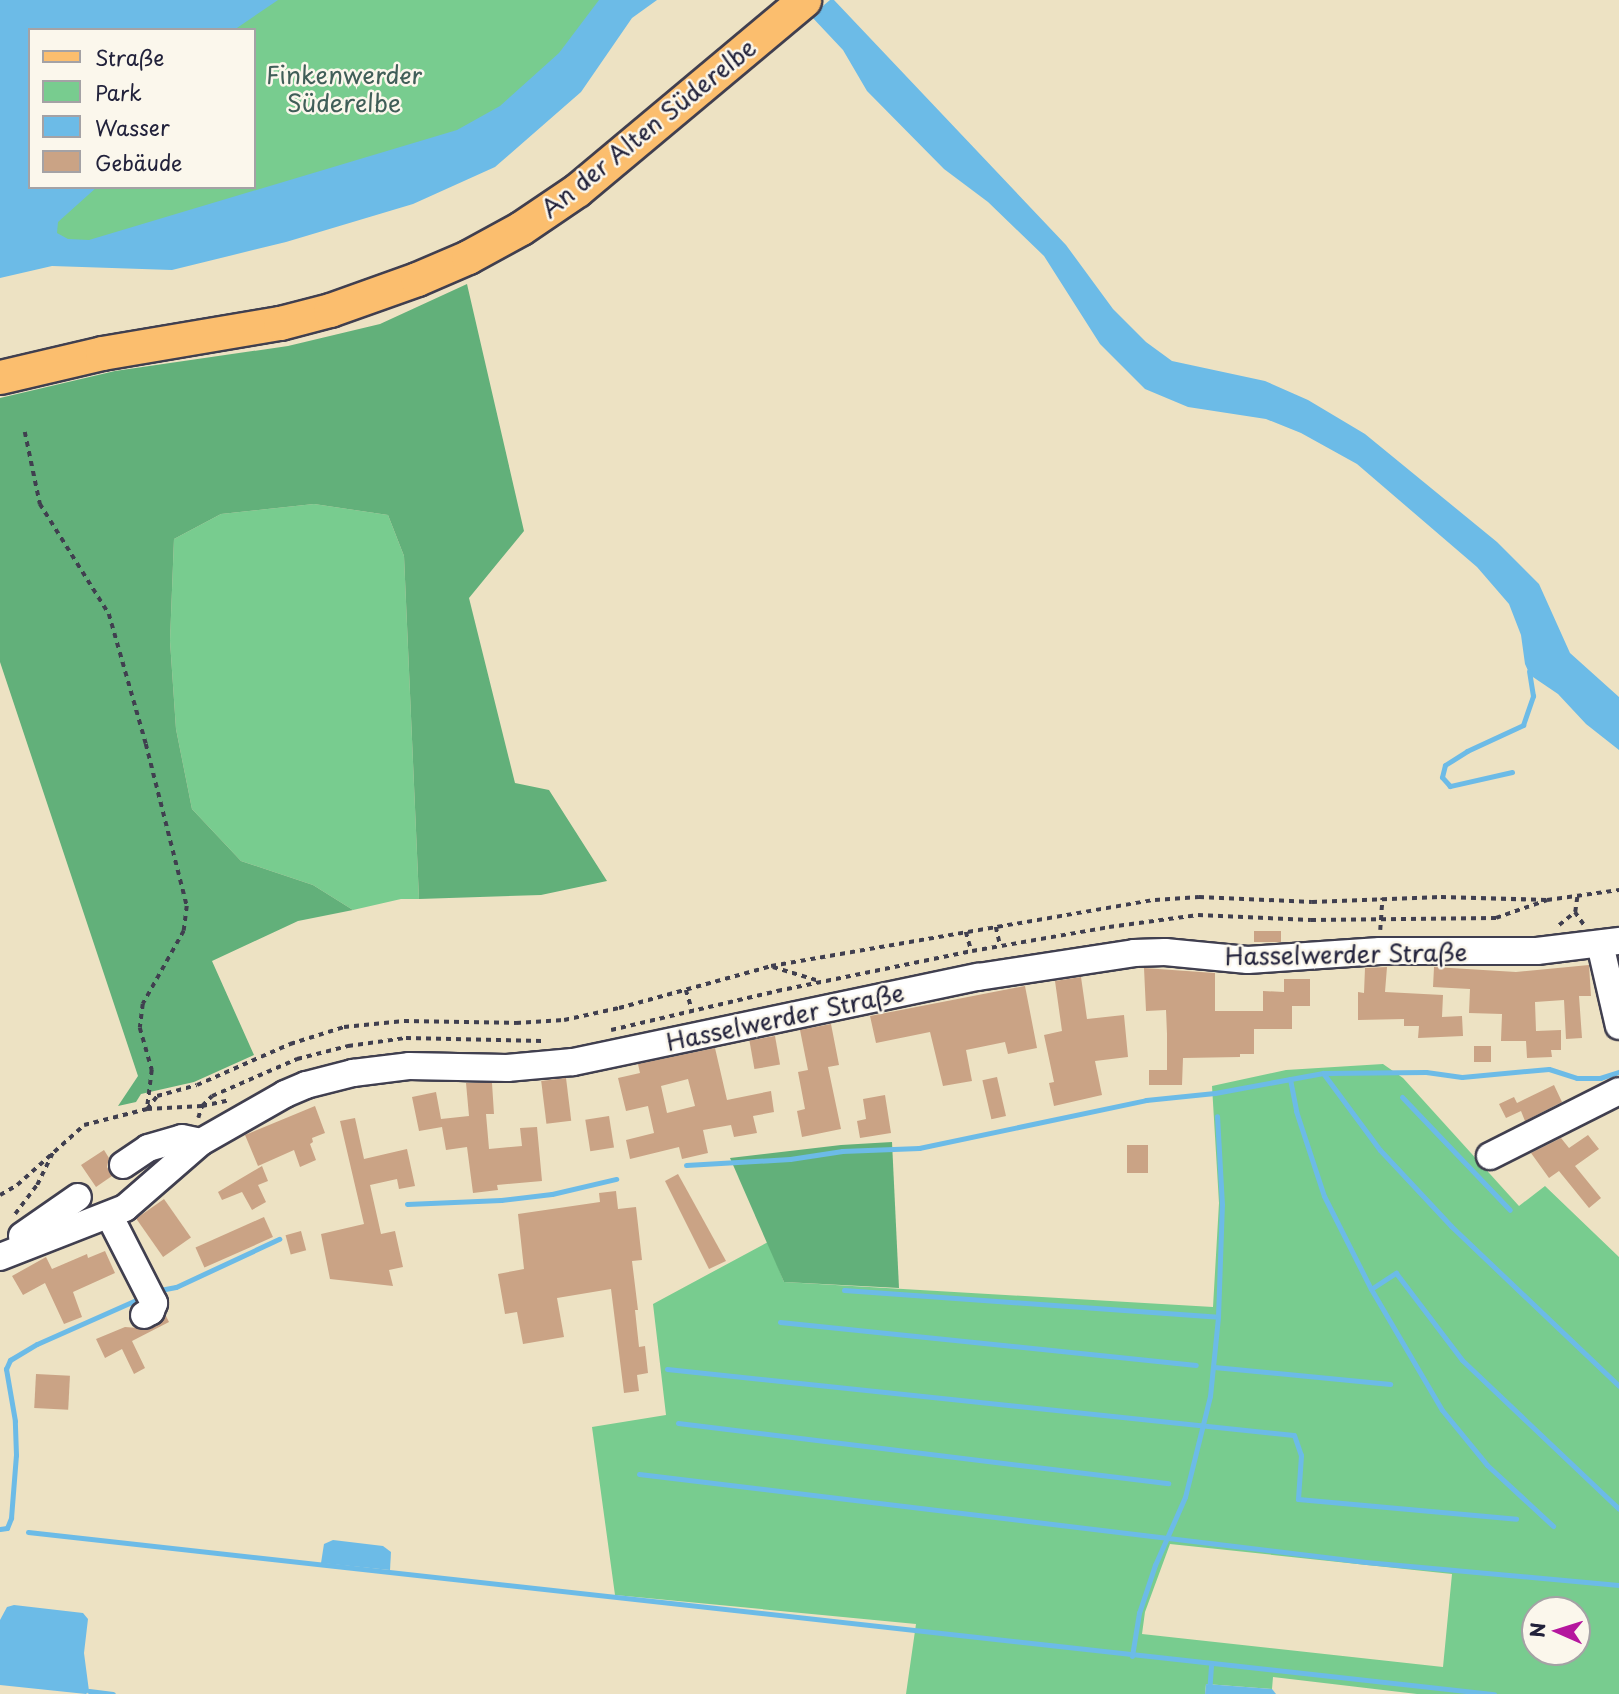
<!DOCTYPE html>
<html>
<head>
<meta charset="utf-8">
<style>
  body { margin:0 }
  #map { position:relative; width:1619px; height:1694px; overflow:hidden; background:#ede2c3; font-family:"Playpen Sans",sans-serif }
  div>[style] { position:absolute }
  [style*='--x'] { left:calc(var(--x)*1px); top:calc(var(--y)*1px); width:calc(var(--w)*1px); rotate:calc(var(--a)*1deg) }
  .green>* { inset:0; background:#78cc8f }
  .forest>* { inset:0; background:#62b07a }
  .water>* { inset:0; background:#6cbbe7 }
  .stream>* { height:5px; margin:-2.5px; padding:0 2.5px; transform-origin:2.5px; border-radius:2.5px; background:#6cbbe7 }
  .building>* { inset:0; background:#caa385; transform-origin:0 0 }
  .path>* { height:3.5px; margin-top:-1.75px; transform-origin:0; background:repeating-linear-gradient(90deg,#403f4f 0 5px,transparent 0 10px) }
  .roads { filter:drop-shadow(2px 0 #403f4f) drop-shadow(-2px 0 #403f4f) drop-shadow(0 2px #403f4f) drop-shadow(0 -2px #403f4f) }
  .minor>* { height:26px; margin:-13px; padding:0 13px; transform-origin:13px; border-radius:13px; background:#fff }
  .major>* { height:33px; margin:-16.5px; padding:0 16.5px; transform-origin:16.5px; border-radius:16.5px; background:#fbbe6e }
  span { translate:-50% -50%; white-space:nowrap; text-align:center; line-height:1.15; -webkit-text-stroke:5px #fbf7ec; paint-order:stroke }
  .park-label { font-size:24px; color:#405e58 }
  .street-label { font-size:24px; color:#22223b }
  .legend { position:absolute; left:28px; top:28px; width:228px; height:161px; box-sizing:border-box; background:#fbf7ec; border:2px solid #a4a2a5; margin:0; padding:9px 12px; list-style:none; font-size:21px; color:#22223b }
  .legend li { display:flex; align-items:center; gap:14px; height:35px }
  .legend b { width:35px; border:2px solid #a4a2a5 }
  .north { position:absolute; left:1521px; top:1596px; width:70px; height:70px; box-sizing:border-box; background:#fbf7ec; border:2px solid #a4a2a5; border-radius:50%; rotate:273deg; font-size:19px; font-weight:700; line-height:28px; text-align:center; color:#22223b }
  .north::after { content:''; display:block; margin:auto; width:24px; height:32px; background:#b5179e; clip-path:polygon(50% 0,100% 100%,50% 72%,0 100%) }
</style>
</head>
<body>
<div id="map">
  <div class="green">
    <i style="clip-path:polygon(evenodd,0 0,614px 0,499px 125px,230px 223px,0 263px,0 0,30px 30px,254px 30px,254px 187px,30px 187px,30px 30px)"></i>
    <i style="clip-path:polygon(314px 504px,388px 515px,404px 556px,419px 899px,401px 899px,353px 910px,313px 885px,241px 861px,192px 809px,176px 729px,170px 641px,174px 539px,221px 514px)"></i>
    <i style="clip-path:polygon(evenodd,1383px 1064px,1403px 1078px,1519px 1206px,1545px 1186px,1619px 1257px,1619px 1694px,1417px 1694px,1273px 1677px,1272px 1689px,1206px 1684px,1205px 1694px,906px 1694px,916px 1624px,615px 1595px,592px 1427px,666px 1415px,653px 1304px,768px 1242px,784px 1282px,1213px 1307px,1219px 1203px,1212px 1086px,1286px 1070px,1383px 1064px,1170px 1544px,1452px 1574px,1443px 1667px,1142px 1634px,1145px 1612px,1170px 1544px,1383px 1064px,1535px 1610px,1577px 1610px,1577px 1652px,1535px 1652px,1535px 1610px)"></i>
  </div>
  <div class="forest">
    <i style="clip-path:polygon(467px 284px,524px 531px,469px 598px,515px 783px,549px 790px,607px 881px,541px 895px,419px 899px,404px 556px,388px 515px,314px 504px,221px 514px,174px 539px,170px 641px,176px 729px,192px 809px,241px 861px,313px 885px,353px 910px,298px 921px,212px 961px,254px 1055px,194px 1082px,141px 1094px,136px 1102px,118px 1106px,138px 1076px,0 662px,0 398px,115px 371px,288px 346px,380px 324px)"></i>
    <i style="clip-path:polygon(892px 1142px,899px 1288px,784px 1282px,730px 1158px,841px 1145px)"></i>
  </div>
  <div class="water">
    <i style="clip-path:polygon(0 0,278px 0,234px 30px,30px 30px,30px 187px,97px 187px,58px 222px,57px 233px,68px 239px,89px 240px,457px 130px,500px 106px,559px 53px,599px 0,657px 0,632px 18px,581px 92px,495px 167px,413px 204px,286px 242px,172px 270px,52px 266px,0 278px)"></i>
    <i style="clip-path:polygon(830px 0,834px 0,1066px 245px,1113px 309px,1146px 342px,1172px 361px,1265px 381px,1308px 400px,1365px 434px,1497px 542px,1539px 584px,1570px 653px,1619px 697px,1619px 750px,1586px 724px,1558px 694px,1530px 675px,1525px 664px,1521px 635px,1509px 604px,1477px 567px,1357px 464px,1301px 433px,1266px 419px,1188px 407px,1145px 389px,1100px 344px,1044px 256px,988px 202px,944px 169px,867px 91px,843px 50px,811px 16px)"></i>
    <i style="clip-path:polygon(333px 1540px,383px 1546px,391px 1552px,390px 1570px,321px 1563px,324px 1544px)"></i>
    <i style="clip-path:polygon(14px 1605px,83px 1613px,88px 1619px,84px 1653px,89px 1691px,86px 1694px,0 1685px,0 1620px,7px 1607px)"></i>
    <i style="clip-path:polygon(1206px 1684px,1272px 1689px,1276px 1694px,1205px 1694px)"></i>
  </div>
  <div class="stream">
    <i style="--x:1512;--y:772;--w:64;--a:167.3"></i>
    <i style="--x:1450;--y:786;--w:12;--a:-132"></i>
    <i style="--x:1442;--y:777;--w:12;--a:-76"></i>
    <i style="--x:1445;--y:765;--w:26;--a:-32"></i>
    <i style="--x:1467;--y:751;--w:62;--a:-24.9"></i>
    <i style="--x:1523;--y:725;--w:31;--a:-71"></i>
    <i style="--x:1533;--y:696;--w:25;--a:-99"></i>
    <i style="--x:1323;--y:1073;--w:96;--a:53.5"></i>
    <i style="--x:1380;--y:1150;--w:104;--a:46.9"></i>
    <i style="--x:1451;--y:1226;--w:232;--a:43.6"></i>
    <i style="--x:1290;--y:1079;--w:33;--a:79"></i>
    <i style="--x:1296;--y:1111;--w:89;--a:71.8"></i>
    <i style="--x:1324;--y:1196;--w:104;--a:63.2"></i>
    <i style="--x:1371;--y:1289;--w:140;--a:59.6"></i>
    <i style="--x:1442;--y:1410;--w:71;--a:50.7"></i>
    <i style="--x:1487;--y:1465;--w:90;--a:42.7"></i>
    <i style="--x:1402;--y:1097;--w:156;--a:46.3"></i>
    <i style="--x:686;--y:1165;--w:104;--a:-3.3"></i>
    <i style="--x:790;--y:1159;--w:53;--a:-8.7"></i>
    <i style="--x:842;--y:1151;--w:77;--a:-2.2"></i>
    <i style="--x:919;--y:1148;--w:232;--a:-11.9"></i>
    <i style="--x:1146;--y:1100;--w:69;--a:-5.8"></i>
    <i style="--x:1215;--y:1093;--w:110;--a:-10.5"></i>
    <i style="--x:1323;--y:1073;--w:103;--a:-0.6"></i>
    <i style="--x:1426;--y:1072;--w:36;--a:8"></i>
    <i style="--x:1462;--y:1077;--w:87;--a:-5.3"></i>
    <i style="--x:1549;--y:1069;--w:29;--a:18"></i>
    <i style="--x:1577;--y:1078;--w:23;--a:0"></i>
    <i style="--x:1600;--y:1078;--w:20;--a:-18"></i>
    <i style="--x:407;--y:1204;--w:94;--a:-2.4"></i>
    <i style="--x:501;--y:1200;--w:51;--a:-6.7"></i>
    <i style="--x:552;--y:1194;--w:66;--a:-13.2"></i>
    <i style="--x:1371;--y:1289;--w:30;--a:-33"></i>
    <i style="--x:1396;--y:1273;--w:109;--a:52.8"></i>
    <i style="--x:1462;--y:1360;--w:216;--a:43.5"></i>
    <i style="--x:160;--y:1290;--w:16;--a:-11"></i>
    <i style="--x:176;--y:1287;--w:114;--a:-25"></i>
    <i style="--x:844;--y:1290;--w:375;--a:4.1"></i>
    <i style="--x:780;--y:1322;--w:418;--a:5.9"></i>
    <i style="--x:1214;--y:1367;--w:177;--a:5.5"></i>
    <i style="--x:667;--y:1369;--w:630;--a:6.01"></i>
    <i style="--x:1294;--y:1435;--w:21;--a:71"></i>
    <i style="--x:1301;--y:1455;--w:44;--a:93.9"></i>
    <i style="--x:1298;--y:1499;--w:219;--a:5.2"></i>
    <i style="--x:678;--y:1423;--w:494;--a:7"></i>
    <i style="--x:639;--y:1474;--w:732;--a:6.9"></i>
    <i style="--x:1366;--y:1562;--w:254;--a:5.2"></i>
    <i style="--x:0;--y:1529;--w:7;--a:-8"></i>
    <i style="--x:7;--y:1528;--w:11;--a:-68"></i>
    <i style="--x:11;--y:1518;--w:63;--a:-85.5"></i>
    <i style="--x:16;--y:1455;--w:34;--a:-92"></i>
    <i style="--x:15;--y:1421;--w:53;--a:-99.8"></i>
    <i style="--x:6;--y:1369;--w:10;--a:-66"></i>
    <i style="--x:10;--y:1360;--w:31;--a:-31"></i>
    <i style="--x:37;--y:1344;--w:114;--a:-23.9"></i>
    <i style="--x:28;--y:1532;--w:1475;--a:6.31"></i>
    <i style="--x:1132;--y:1656;--w:44;--a:-80.8"></i>
    <i style="--x:1139;--y:1613;--w:51;--a:-71.6"></i>
    <i style="--x:1155;--y:1565;--w:74;--a:-66.2"></i>
    <i style="--x:1185;--y:1497;--w:104;--a:-76.1"></i>
    <i style="--x:1210;--y:1396;--w:79;--a:-84.2"></i>
    <i style="--x:1218;--y:1317;--w:112;--a:-88"></i>
    <i style="--x:1222;--y:1205;--w:89;--a:-93.2"></i>
    <i style="--x:89;--y:1691;--w:24;--a:7"></i>
    <i style="--x:1209;--y:1694;--w:30;--a:-86"></i>
  </div>
  <div class="building">
    <i style="left:1281px;top:931px;width:11px;height:27px;rotate:90deg"></i>
    <i style="clip-path:polygon(1589px 965px,1591px 996px,1579px 996px,1582px 1038px,1566px 1039px,1564px 1000px,1535px 1002px,1536px 1031px,1561px 1030px,1561px 1050px,1551px 1050px,1552px 1057px,1527px 1058px,1526px 1041px,1501px 1041px,1502px 1014px,1469px 1013px,1470px 989px,1433px 987px,1434px 967px,1516px 972px)"></i>
    <i style="clip-path:polygon(1387px 967px,1385px 992px,1443px 995px,1442px 1017px,1462px 1016px,1463px 1036px,1418px 1038px,1419px 1026px,1404px 1026px,1404px 1019px,1358px 1020px,1358px 992px,1364px 993px,1365px 968px)"></i>
    <i style="clip-path:polygon(1144px 968px,1215px 973px,1215px 1011px,1263px 1011px,1263px 991px,1284px 992px,1284px 979px,1310px 979px,1310px 1006px,1292px 1006px,1292px 1029px,1254px 1029px,1254px 1054px,1240px 1054px,1240px 1057px,1183px 1058px,1182px 1085px,1149px 1085px,1149px 1070px,1167px 1070px,1167px 1034px,1166px 1010px,1146px 1011px)"></i>
    <i style="clip-path:polygon(1081px 977px,1087px 1019px,1124px 1015px,1128px 1057px,1095px 1061px,1102px 1095px,1054px 1106px,1049px 1083px,1054px 1082px,1044px 1035px,1062px 1031px,1055px 981px)"></i>
    <i style="clip-path:polygon(1025px 986px,1037px 1048px,1008px 1054px,1005px 1042px,966px 1050px,972px 1081px,943px 1086px,930px 1032px,876px 1043px,870px 1016px)"></i>
    <i style="clip-path:polygon(831px 1024px,839px 1065px,828px 1067px,841px 1129px,802px 1137px,797px 1111px,805px 1109px,798px 1072px,808px 1070px,800px 1030px)"></i>
    <i style="left:775px;top:1036px;width:29px;height:26px;rotate:80deg"></i>
    <i style="left:1474px;top:1046px;width:17px;height:16px"></i>
    <i style="clip-path:polygon(evenodd,715px 1048px,727px 1100px,771px 1091px,774px 1112px,753px 1116px,757px 1133px,734px 1137px,731px 1125px,703px 1130px,708px 1153px,682px 1159px,679px 1147px,630px 1159px,626px 1140px,654px 1133px,648px 1106px,626px 1111px,618px 1078px,640px 1073px,638px 1064px,715px 1048px,688px 1079px,695px 1106px,667px 1113px,661px 1086px,688px 1079px)"></i>
    <i style="left:997px;top:1077px;width:40px;height:15px;rotate:77deg"></i>
    <i style="left:566px;top:1078px;width:43px;height:25px;rotate:83deg"></i>
    <i style="clip-path:polygon(466px 1083px,492px 1083px,494px 1114px,486px 1114px,489px 1149px,522px 1146px,520px 1128px,537px 1127px,542px 1181px,497px 1185px,498px 1190px,473px 1193px,467px 1147px,446px 1150px,442px 1127px,419px 1131px,412px 1097px,436px 1092px,441px 1119px,469px 1116px)"></i>
    <i style="clip-path:polygon(1554px 1085px,1562px 1102px,1525px 1121px,1521px 1111px,1506px 1118px,1499px 1104px,1514px 1097px,1517px 1103px)"></i>
    <i style="clip-path:polygon(885px 1095px,891px 1133px,860px 1138px,857px 1121px,866px 1119px,863px 1099px)"></i>
    <i style="clip-path:polygon(315px 1106px,325px 1133px,312px 1138px,313px 1142px,310px 1144px,316px 1160px,300px 1167px,294px 1150px,258px 1166px,245px 1135px)"></i>
    <i style="left:609px;top:1116px;width:32px;height:24px;rotate:81deg"></i>
    <i style="clip-path:polygon(355px 1118px,364px 1159px,407px 1149px,415px 1186px,399px 1189px,397px 1179px,370px 1185px,381px 1234px,395px 1231px,403px 1267px,389px 1270px,393px 1286px,330px 1279px,321px 1234px,364px 1224px,340px 1121px)"></i>
    <i style="clip-path:polygon(1588px 1135px,1599px 1149px,1575px 1166px,1601px 1198px,1589px 1208px,1559px 1171px,1549px 1178px,1531px 1153px,1561px 1138px,1569px 1148px)"></i>
    <i style="left:1127px;top:1145px;width:21px;height:28px"></i>
    <i style="clip-path:polygon(104px 1150px,109px 1158px,107px 1167px,112px 1176px,96px 1187px,81px 1165px)"></i>
    <i style="clip-path:polygon(262px 1166px,268px 1181px,258px 1185px,266px 1202px,252px 1210px,242px 1192px,222px 1200px,218px 1192px)"></i>
    <i style="clip-path:polygon(678px 1174px,726px 1261px,709px 1269px,665px 1181px)"></i>
    <i style="clip-path:polygon(616px 1191px,618px 1209px,636px 1207px,642px 1260px,632px 1261px,638px 1310px,635px 1310px,639px 1347px,645px 1346px,648px 1373px,637px 1375px,639px 1391px,624px 1393px,611px 1289px,557px 1298px,564px 1337px,523px 1344px,517px 1312px,505px 1314px,498px 1274px,524px 1269px,518px 1214px,600px 1202px,599px 1193px)"></i>
    <i style="left:164px;top:1199px;width:47px;height:34px;rotate:55deg"></i>
    <i style="left:264px;top:1217px;width:22px;height:75px;rotate:66deg"></i>
    <i style="left:301px;top:1231px;width:20px;height:16px;rotate:75deg"></i>
    <i style="clip-path:polygon(105px 1251px,115px 1273px,73px 1292px,82px 1317px,64px 1324px,45px 1283px,23px 1295px,12px 1276px,46px 1257px,52px 1269px,87px 1254px,88px 1258px)"></i>
    <i style="clip-path:polygon(166px 1316px,169px 1322px,132px 1341px,145px 1368px,134px 1374px,122px 1349px,105px 1358px,96px 1339px,125px 1327px,151px 1329px)"></i>
    <i style="left:36px;top:1374px;width:34px;height:34px;rotate:3deg"></i>
  </div>
  <div class="path">
    <i style="--x:25;--y:432;--w:74;--a:78.2"></i>
    <i style="--x:40;--y:504;--w:130;--a:57.9"></i>
    <i style="--x:109;--y:614;--w:135;--a:74.1"></i>
    <i style="--x:146;--y:744;--w:167;--a:75.8"></i>
    <i style="--x:187;--y:906;--w:25;--a:97"></i>
    <i style="--x:184;--y:931;--w:84;--a:119.3"></i>
    <i style="--x:143;--y:1004;--w:24;--a:97"></i>
    <i style="--x:140;--y:1028;--w:44;--a:74.1"></i>
    <i style="--x:152;--y:1070;--w:39;--a:97"></i>
    <i style="--x:147;--y:1109;--w:55;--a:-3.1"></i>
    <i style="--x:202;--y:1106;--w:29;--a:-12"></i>
    <i style="--x:1575;--y:912;--w:16;--a:55"></i>
    <i style="--x:1559;--y:925;--w:21;--a:-39"></i>
    <i style="--x:1575;--y:912;--w:15;--a:-82"></i>
    <i style="--x:996;--y:927;--w:18;--a:77"></i>
    <i style="--x:1380;--y:930;--w:32;--a:-86"></i>
    <i style="--x:966;--y:932;--w:19;--a:74"></i>
    <i style="--x:773;--y:967;--w:48;--a:16.9"></i>
    <i style="--x:686;--y:990;--w:21;--a:73"></i>
    <i style="--x:611;--y:1030;--w:171;--a:-13.2"></i>
    <i style="--x:777;--y:991;--w:199;--a:-11.6"></i>
    <i style="--x:972;--y:951;--w:139;--a:-9.9"></i>
    <i style="--x:1109;--y:927;--w:90;--a:-7.7"></i>
    <i style="--x:1198;--y:915;--w:113;--a:2.5"></i>
    <i style="--x:1311;--y:920;--w:185;--a:-0.6"></i>
    <i style="--x:1496;--y:918;--w:54;--a:-19.4"></i>
    <i style="--x:1547;--y:900;--w:73;--a:-7.9"></i>
    <i style="--x:198;--y:1118;--w:13;--a:-72"></i>
    <i style="--x:202;--y:1106;--w:14;--a:-45"></i>
    <i style="--x:212;--y:1096;--w:93;--a:-23.5"></i>
    <i style="--x:297;--y:1059;--w:53;--a:-14.3"></i>
    <i style="--x:348;--y:1046;--w:59;--a:-7.9"></i>
    <i style="--x:406;--y:1038;--w:136;--a:1.3"></i>
    <i style="--x:0;--y:1195;--w:20;--a:-30"></i>
    <i style="--x:17;--y:1185;--w:90;--a:-41.8"></i>
    <i style="--x:84;--y:1125;--w:65;--a:-14.3"></i>
    <i style="--x:147;--y:1109;--w:16;--a:-52"></i>
    <i style="--x:157;--y:1096;--w:41;--a:-15.4"></i>
    <i style="--x:197;--y:1085;--w:102;--a:-23.8"></i>
    <i style="--x:290;--y:1044;--w:57;--a:-17.5"></i>
    <i style="--x:344;--y:1027;--w:60;--a:-5.7"></i>
    <i style="--x:404;--y:1021;--w:112;--a:1"></i>
    <i style="--x:516;--y:1023;--w:48;--a:-3.6"></i>
    <i style="--x:564;--y:1020;--w:56;--a:-12.3"></i>
    <i style="--x:619;--y:1008;--w:158;--a:-15.4"></i>
    <i style="--x:771;--y:966;--w:390;--a:-9.8"></i>
    <i style="--x:1155;--y:900;--w:44;--a:-3.9"></i>
    <i style="--x:1199;--y:897;--w:113;--a:2.5"></i>
    <i style="--x:1312;--y:902;--w:129;--a:-2.2"></i>
    <i style="--x:1441;--y:897;--w:106;--a:1.6"></i>
    <i style="--x:15;--y:1214;--w:36;--a:-53"></i>
    <i style="--x:37;--y:1185;--w:37;--a:-64"></i>
  </div>
  <div class="roads">
    <div class="minor">
      <i style="--x:1600;--y:944;--w:84;--a:77"></i>
      <i style="--x:1490;--y:1156;--w:144;--a:-26.7"></i>
      <i style="--x:123;--y:1165;--w:30;--a:-34"></i>
      <i style="--x:148;--y:1148;--w:35;--a:-16"></i>
      <i style="--x:182;--y:1138;--w:19;--a:12"></i>
      <i style="--x:109;--y:1215;--w:99;--a:62.9"></i>
      <i style="--x:154;--y:1303;--w:9;--a:111"></i>
      <i style="--x:151;--y:1311;--w:8;--a:150"></i>
      <i style="--x:22;--y:1236;--w:68;--a:-34.9"></i>
      <i style="--x:0;--y:1257;--w:134;--a:-21.4"></i>
      <i style="--x:125;--y:1208;--w:101;--a:-41"></i>
      <i style="--x:201;--y:1142;--w:97;--a:-29.7"></i>
      <i style="--x:285;--y:1094;--w:23;--a:-23"></i>
      <i style="--x:306;--y:1085;--w:49;--a:-14.3"></i>
      <i style="--x:353;--y:1073;--w:56;--a:-7.1"></i>
      <i style="--x:409;--y:1066;--w:98;--a:1.2"></i>
      <i style="--x:507;--y:1068;--w:66;--a:-5.2"></i>
      <i style="--x:573;--y:1062;--w:414;--a:-11.9"></i>
      <i style="--x:978;--y:977;--w:158;--a:-8.7"></i>
      <i style="--x:1134;--y:953;--w:31;--a:-2"></i>
      <i style="--x:1165;--y:952;--w:83;--a:5.5"></i>
      <i style="--x:1248;--y:960;--w:132;--a:-3.9"></i>
      <i style="--x:1380;--y:951;--w:157;--a:0"></i>
      <i style="--x:1537;--y:951;--w:83;--a:-7"></i>
    </div>
    <div class="major">
      <i style="--x:0;--y:377;--w:105;--a:-13.2"></i>
      <i style="--x:102;--y:353;--w:181;--a:-9.6"></i>
      <i style="--x:280;--y:323;--w:52;--a:-14.6"></i>
      <i style="--x:330;--y:310;--w:92;--a:-19.6"></i>
      <i style="--x:417;--y:279;--w:56;--a:-23.3"></i>
      <i style="--x:468;--y:257;--w:60;--a:-28.7"></i>
      <i style="--x:521;--y:228;--w:68;--a:-34.2"></i>
      <i style="--x:577;--y:190;--w:296;--a:-39.9"></i>
    </div>
  </div>
  <div class="park-label">
    <span style="left:344px;top:89px">Finkenwerder<br>Süderelbe</span>
  </div>
  <div class="street-label">
    <span style="left:648px;top:128px;rotate:-39deg">An der Alten Süderelbe</span>
    <span style="left:1346px;top:954px;rotate:-1deg">Hasselwerder Straße</span>
    <span style="left:785px;top:1017px;rotate:-12deg">Hasselwerder Straße</span>
  </div>
  <ul class="legend">
  <li><b style="height:9px;background:#fbbe6e"></b>Straße</li>
  <li><b style="height:19px;background:#78cc8f"></b>Park</li>
  <li><b style="height:19px;background:#6cbbe7"></b>Wasser</li>
  <li><b style="height:19px;background:#caa385"></b>Gebäude</li>
  </ul>
  <div class="north">N</div>
</div>
</body>
</html>
